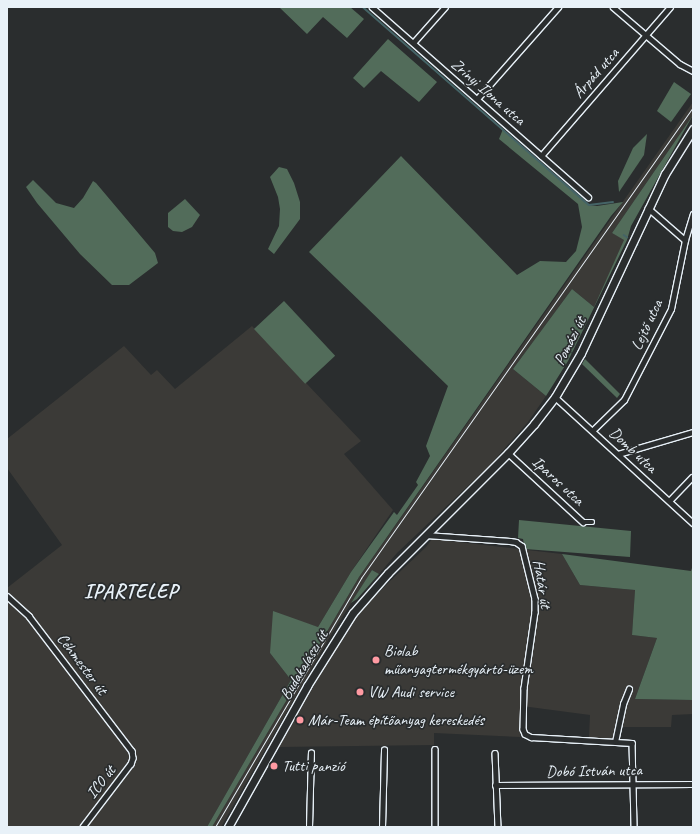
<!DOCTYPE html>
<html>
<head>
<meta charset="utf-8">
<style>
  body { margin:0 }
  #map { position:relative; width:700px; height:834px; overflow:hidden; background:#2a2d2e; font-family:Caveat,sans-serif }
  div>[style] { position:absolute }
  [style*='--x'] { left:calc(var(--x)*1px); top:calc(var(--y)*1px); width:calc(var(--w)*1px); rotate:calc(var(--a)*1deg) }
  .built>* { inset:0; background:#3b3a37 }
  .green>* { inset:0; background:#526c5a; transform-origin:0 0 }
  .stream>* { height:1.5px; margin:-0.75px; padding:0 0.75px; transform-origin:0.75px; border-radius:0.75px; background:#456467 }
  .roads { filter:drop-shadow(1px 0 #e8f1f8) drop-shadow(-1px 0 #e8f1f8) drop-shadow(0 1px #e8f1f8) drop-shadow(0 -1px #e8f1f8) }
  .minor>* { height:4.5px; margin:-2.25px; padding:0 2.25px; transform-origin:2.25px; border-radius:2.25px; background:#2a2d2e }
  .secondary>* { height:7px; margin:-3.5px; padding:0 3.5px; transform-origin:3.5px; border-radius:3.5px; background:#2a2d2e }
  .tram>* { height:1px; margin:-0.5px; padding:0 0.5px; transform-origin:0.5px; border-radius:0.5px; background:#e8f1f8 }
  .dots>* { width:11px; height:11px; translate:-50% -50%; box-sizing:border-box; border:2px solid #2a2d2e; border-radius:50% }
  span { translate:-50% -50%; white-space:nowrap; text-align:center; line-height:1.15; -webkit-text-stroke:3.5px #2a2d2e; paint-order:stroke }
  .street-label { font-size:16px; color:#e8f1f8 }
  .poi-label { font-size:16px; color:#e8f1f8 }
  .left { translate:0 -50%; text-align:left }
  .district-label { font-size:20px; color:#e8f1f8; font-weight:700; letter-spacing:1px }
  .frame { position:absolute; inset:0; border:8px solid #e8f1f8; pointer-events:none }
</style>
</head>
<body>
<div id="map">
  <div class="built">
    <i style="clip-path:polygon(693px 102px,693px 115px,612px 233px,625px 240px,594px 307px,572px 289px,513px 369px,546px 396px,528px 422px,490px 465px,397px 553px,379px 574px,372px 570px,328px 640px,221px 827px,212px 827px,359px 577px)"></i>
    <i style="clip-path:polygon(252px 326px,361px 441px,344px 454px,393px 510px,351px 572px,318px 627px,302px 622px,270px 653px,291px 680px,207px 827px,7px 827px,7px 588px,62px 545px,7px 468px,7px 439px,124px 346px,151px 375px,157px 370px,175px 389px)"></i>
    <i style="clip-path:polygon(432px 539px,562px 554px,580px 585px,635px 590px,632px 635px,657px 638px,635px 699px,693px 700px,693px 714px,672px 715px,671px 727px,615px 727px,613px 739px,589px 737px,590px 715px,522px 706px,520px 737px,434px 733px,434px 745px,279px 747px,349px 624px,386px 585px,426px 547px)"></i>
  </div>
  <div class="green">
    <i style="clip-path:polygon(279px 7px,350px 7px,364px 19px,347px 38px,323px 17px,307px 34px)"></i>
    <i style="clip-path:polygon(388px 39px,437px 82px,419px 102px,381px 71px,364px 88px,353px 78px)"></i>
    <i style="clip-path:polygon(674px 82px,691px 94px,671px 122px,657px 111px)"></i>
    <i style="clip-path:polygon(693px 115px,631px 226px,627px 240px,568px 361px,546px 396px,513px 369px,572px 289px,594px 307px,624px 240px,612px 233px)"></i>
    <i style="clip-path:polygon(503px 129px,588px 205px,597px 206px,623px 202px,611px 216px,359px 577px,212px 827px,207px 827px,291px 680px,270px 653px,273px 611px,318px 627px,351px 572px,394px 512px,397px 515px,418px 485px,416px 482px,430px 456px,426px 446px,448px 386px,309px 252px,401px 156px,517px 275px,540px 261px,566px 262px,576px 251px,582px 227px,578px 204px,499px 139px)"></i>
    <i style="clip-path:polygon(647px 134px,644px 155px,619px 192px,618px 181px,633px 148px)"></i>
    <i style="clip-path:polygon(279px 167px,287px 169px,294px 183px,300px 202px,300px 219px,274px 254px,268px 249px,279px 226px,280px 209px,278px 197px,270px 177px)"></i>
    <i style="clip-path:polygon(33px 180px,56px 203px,74px 208px,83px 198px,93px 181px,96px 183px,155px 253px,158px 263px,129px 285px,112px 285px,80px 254px,37px 203px,26px 187px)"></i>
    <i style="clip-path:polygon(185px 199px,200px 215px,192px 227px,182px 232px,173px 231px,168px 227px,168px 213px)"></i>
    <i style="left:284px;top:301px;width:75px;height:41px;rotate:47deg"></i>
    <i style="clip-path:polygon(585px 359px,620px 394px,617px 398px,582px 364px)"></i>
    <i style="clip-path:polygon(519px 520px,631px 531px,630px 557px,525px 549px,523px 539px,518px 538px)"></i>
    <i style="clip-path:polygon(562px 554px,691px 571px,693px 565px,693px 700px,635px 699px,657px 638px,632px 635px,635px 590px,580px 585px)"></i>
    <i style="clip-path:polygon(372px 570px,379px 574px,357px 599px,351px 603px)"></i>
  </div>
  <div class="stream">
    <i style="--x:363;--y:7;--w:300;--a:41.2"></i>
    <i style="--x:589;--y:205;--w:24;--a:-7"></i>
    <i style="--x:624;--y:235;--w:4;--a:34"></i>
    <i style="--x:637;--y:244;--w:1;--a:45"></i>
  </div>
  <div class="roads">
    <div class="minor">
      <i style="--x:372;--y:7;--w:288;--a:41.3"></i>
      <i style="--x:613;--y:7;--w:88;--a:40.4"></i>
      <i style="--x:680;--y:64;--w:15;--a:28"></i>
      <i style="--x:413;--y:43;--w:48;--a:-48.4"></i>
      <i style="--x:477;--y:99;--w:123;--a:-48.6"></i>
      <i style="--x:541;--y:156;--w:197;--a:-49.1"></i>
      <i style="--x:648;--y:208;--w:49;--a:40.9"></i>
      <i style="--x:555;--y:397;--w:187;--a:42.4"></i>
      <i style="--x:593;--y:430;--w:43;--a:-44.1"></i>
      <i style="--x:624;--y:400;--w:102;--a:-62.7"></i>
      <i style="--x:671;--y:309;--w:70;--a:-78.5"></i>
      <i style="--x:685;--y:240;--w:27;--a:-73"></i>
      <i style="--x:508;--y:453;--w:102;--a:42.6"></i>
      <i style="--x:583;--y:522;--w:9;--a:0"></i>
      <i style="--x:618;--y:454;--w:78;--a:-16.3"></i>
      <i style="--x:669;--y:501;--w:33;--a:-46"></i>
      <i style="--x:426;--y:535;--w:84;--a:4.1"></i>
      <i style="--x:510;--y:541;--w:6;--a:9"></i>
      <i style="--x:516;--y:542;--w:7;--a:34"></i>
      <i style="--x:522;--y:546;--w:55;--a:76.2"></i>
      <i style="--x:535;--y:599;--w:13;--a:90"></i>
      <i style="--x:535;--y:612;--w:77;--a:98.2"></i>
      <i style="--x:524;--y:688;--w:41;--a:91.4"></i>
      <i style="--x:523;--y:729;--w:5;--a:68"></i>
      <i style="--x:525;--y:734;--w:7;--a:27"></i>
      <i style="--x:531;--y:737;--w:101;--a:3.4"></i>
      <i style="--x:632;--y:743;--w:84;--a:88.6"></i>
      <i style="--x:7;--y:596;--w:30;--a:42"></i>
      <i style="--x:29;--y:616;--w:170;--a:52.7"></i>
      <i style="--x:132;--y:751;--w:7;--a:82"></i>
      <i style="--x:133;--y:758;--w:6;--a:108"></i>
      <i style="--x:131;--y:764;--w:79;--a:127.3"></i>
      <i style="--x:615;--y:742;--w:39;--a:-78"></i>
      <i style="--x:623;--y:704;--w:16;--a:-68"></i>
      <i style="--x:435;--y:749;--w:78;--a:90"></i>
      <i style="--x:495;--y:753;--w:74;--a:87.7"></i>
      <i style="--x:495;--y:785;--w:198;--a:-0.3"></i>
      <i style="--x:309;--y:827;--w:74;--a:-88.5"></i>
      <i style="--x:382;--y:827;--w:77;--a:-88.5"></i>
    </div>
    <div class="secondary">
      <i style="--x:228;--y:827;--w:162;--a:-60.7"></i>
      <i style="--x:307;--y:686;--w:86;--a:-57.8"></i>
      <i style="--x:353;--y:613;--w:53;--a:-48.8"></i>
      <i style="--x:388;--y:573;--w:170;--a:-45"></i>
      <i style="--x:508;--y:453;--w:39;--a:-48"></i>
      <i style="--x:534;--y:424;--w:34;--a:-52"></i>
      <i style="--x:555;--y:397;--w:51;--a:-59.4"></i>
      <i style="--x:581;--y:353;--w:198;--a:-64.9"></i>
      <i style="--x:665;--y:174;--w:53;--a:-58.1"></i>
    </div>
  </div>
  <div class="tram">
    <i style="--x:215;--y:827;--w:289;--a:-59.6"></i>
    <i style="--x:361;--y:578;--w:576;--a:-54.82"></i>
  </div>
  <div class="dots">
    <i style="left:376px;top:660px;background:#ff9aa2"></i>
    <i style="left:360px;top:692px;background:#ff9aa2"></i>
    <i style="left:300px;top:720px;background:#ff9aa2"></i>
    <i style="left:274px;top:766px;background:#ff9aa2"></i>
  </div>
  <div class="street-label">
    <span style="left:596px;top:73px;rotate:-49deg">Árpád utca</span>
    <span style="left:488px;top:92px;rotate:41deg">Zrínyi Ilona utca</span>
    <span style="left:647px;top:325px;rotate:-65deg">Lejtő utca</span>
    <span style="left:570px;top:341px;rotate:-63deg">Pomázi út</span>
    <span style="left:633px;top:450px;rotate:43deg">Domb utca</span>
    <span style="left:558px;top:481px;rotate:43deg">Iparos utca</span>
    <span style="left:542px;top:584px;rotate:81deg">Határ út</span>
    <span style="left:82px;top:664px;rotate:53deg">Céhmester út</span>
    <span style="left:304px;top:665px;rotate:-59deg">Budakalászi út</span>
    <span style="left:594px;top:771px;rotate:-1deg">Dobó István utca</span>
    <span style="left:101px;top:782px;rotate:-52deg">ICO út</span>
  </div>
  <div class="poi-label">
    <span class="left" style="left:384px;top:660px">Biolab<br>műanyagtermékgyártó-üzem</span>
    <span class="left" style="left:368px;top:692px">VW Audi service</span>
    <span class="left" style="left:308px;top:720px">Már-Team építőanyag kereskedés</span>
    <span class="left" style="left:282px;top:766px">Tutti panzió</span>
  </div>
  <div class="district-label">
    <span style="left:131px;top:591px">IPARTELEP</span>
  </div>
  <div class="frame"></div>
</div>
</body>
</html>
